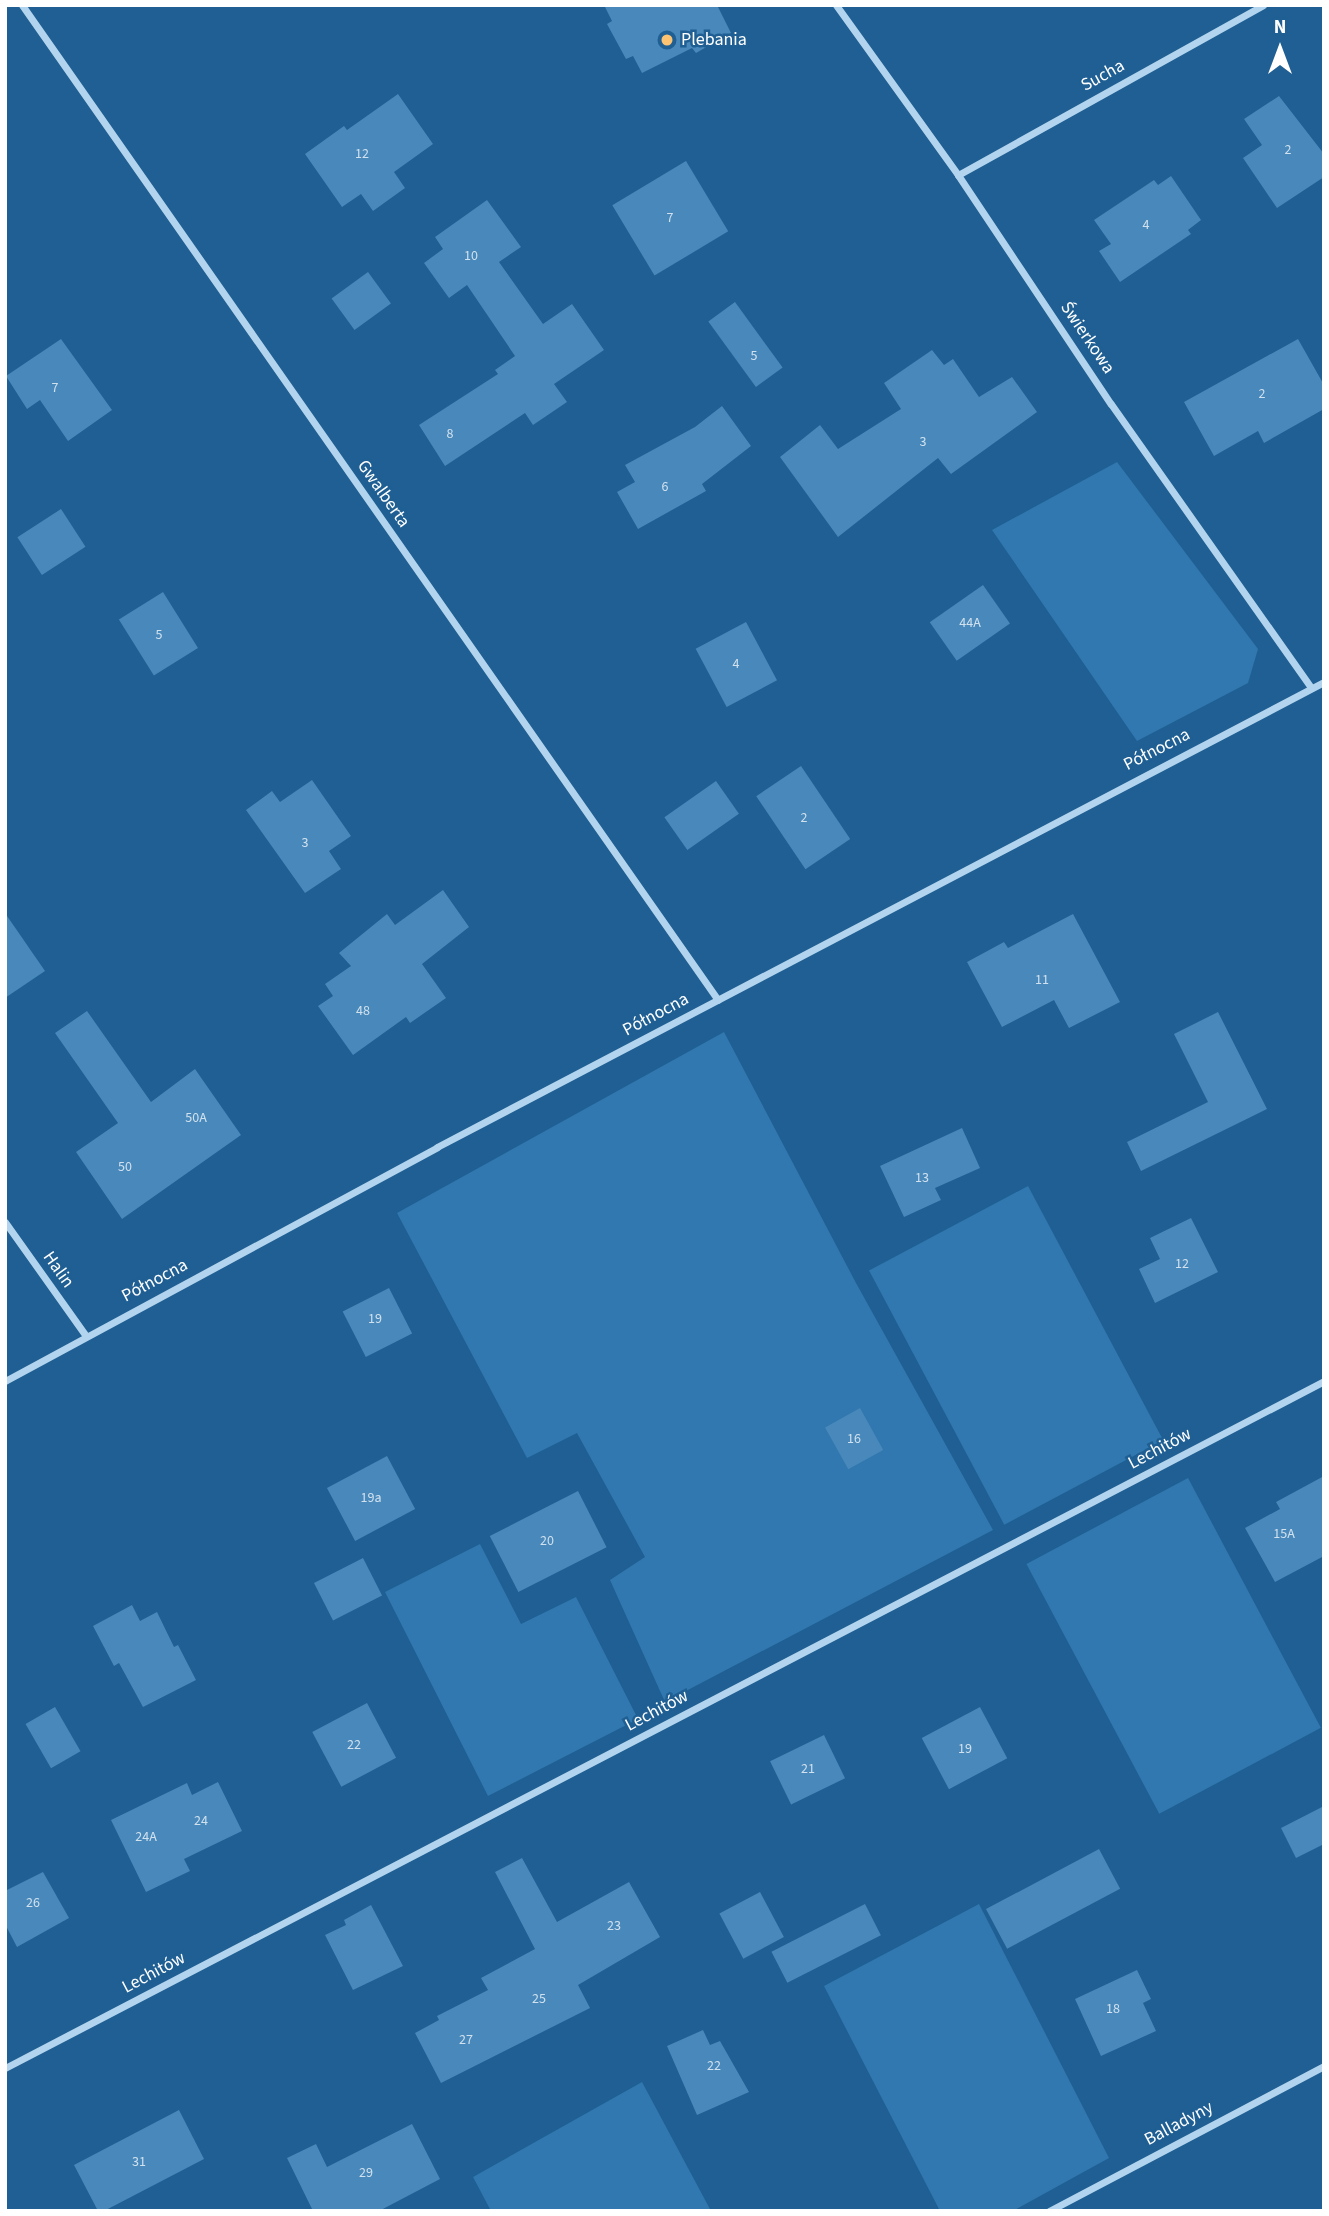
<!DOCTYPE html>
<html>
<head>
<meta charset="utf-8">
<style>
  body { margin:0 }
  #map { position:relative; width:1329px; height:2216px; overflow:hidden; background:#1f5f93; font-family:"Source Sans 3",sans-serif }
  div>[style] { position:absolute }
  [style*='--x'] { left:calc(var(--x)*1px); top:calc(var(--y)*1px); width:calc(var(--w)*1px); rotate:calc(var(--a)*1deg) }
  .green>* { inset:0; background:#3078af; transform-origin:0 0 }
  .building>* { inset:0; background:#4888ba; transform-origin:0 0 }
  .minor>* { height:7px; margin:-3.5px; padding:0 3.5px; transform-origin:3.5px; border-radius:3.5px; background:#b2d4ee }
  .dots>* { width:19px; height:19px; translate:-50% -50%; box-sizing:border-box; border:4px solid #1f5f93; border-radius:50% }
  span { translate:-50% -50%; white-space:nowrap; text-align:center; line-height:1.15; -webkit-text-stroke:5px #1f5f93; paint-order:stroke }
  .number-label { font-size:14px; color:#d1e1ee }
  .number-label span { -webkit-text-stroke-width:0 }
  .poi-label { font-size:18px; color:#fff }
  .left { translate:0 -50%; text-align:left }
  .street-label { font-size:18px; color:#fff }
  .frame { position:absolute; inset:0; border:7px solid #fff; pointer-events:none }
  .north { position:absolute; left:1245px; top:14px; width:70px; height:70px; -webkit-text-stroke:5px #1f5f93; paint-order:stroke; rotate:0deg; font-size:19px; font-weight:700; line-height:28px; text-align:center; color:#fff }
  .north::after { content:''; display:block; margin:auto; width:24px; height:32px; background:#fff; clip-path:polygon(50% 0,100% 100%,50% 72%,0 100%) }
</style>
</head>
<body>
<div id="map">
  <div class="green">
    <i style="clip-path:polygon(1117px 462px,1258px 649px,1248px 683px,1137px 741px,992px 530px)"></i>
    <i style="clip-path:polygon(724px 1032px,856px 1283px,993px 1530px,665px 1702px,610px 1580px,645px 1557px,577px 1433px,527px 1458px,397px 1213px)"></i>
    <i style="left:1028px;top:1186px;width:288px;height:180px;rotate:62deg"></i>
    <i style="left:1188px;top:1478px;width:283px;height:183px;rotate:62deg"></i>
    <i style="clip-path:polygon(480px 1544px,521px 1624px,576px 1597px,638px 1719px,488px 1796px,385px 1592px)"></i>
    <i style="clip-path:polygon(979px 1904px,1109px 2158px,1013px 2211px,940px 2211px,824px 1986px)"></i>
    <i style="clip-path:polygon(642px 2082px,711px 2211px,491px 2211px,473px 2177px)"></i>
  </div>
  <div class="building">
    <i style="clip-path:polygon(604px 5px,717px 5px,731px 33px,696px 53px,692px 48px,642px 73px,633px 56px,626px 59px,607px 24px,612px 21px)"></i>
    <i style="clip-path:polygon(398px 94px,433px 144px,394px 172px,405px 188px,373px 211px,361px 194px,342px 207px,305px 154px,344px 126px,347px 130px)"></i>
    <i style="clip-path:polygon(1279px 96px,1324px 154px,1324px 177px,1277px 208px,1243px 158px,1262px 145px,1244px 119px)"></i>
    <i style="left:686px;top:161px;width:82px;height:86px;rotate:59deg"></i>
    <i style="clip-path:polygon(1171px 176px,1201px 220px,1188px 230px,1191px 234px,1120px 282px,1099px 251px,1111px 244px,1094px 220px,1154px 180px,1158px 185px)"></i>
    <i style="clip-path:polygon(487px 200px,521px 247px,499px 262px,543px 324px,572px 304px,604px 350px,554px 384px,567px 402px,533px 425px,525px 413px,445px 466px,419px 425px,498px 374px,495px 370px,515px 356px,467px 285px,449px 298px,424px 263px,443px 249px,435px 237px)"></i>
    <i style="left:368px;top:272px;width:39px;height:45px;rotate:54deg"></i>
    <i style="left:735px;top:302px;width:81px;height:33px;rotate:54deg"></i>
    <i style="clip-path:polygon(61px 339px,112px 410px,68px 441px,40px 400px,27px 409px,6px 376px)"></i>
    <i style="clip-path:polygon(1298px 339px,1324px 385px,1324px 409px,1264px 443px,1258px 431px,1214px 456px,1184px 402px)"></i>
    <i style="clip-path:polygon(932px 350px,944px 365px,953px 359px,979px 397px,1012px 377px,1037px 412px,951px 474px,938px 458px,838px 537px,780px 457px,820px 425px,838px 449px,901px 409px,884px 383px)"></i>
    <i style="clip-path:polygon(722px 406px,751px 446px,702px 484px,706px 491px,638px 529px,617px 492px,635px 482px,625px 465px,695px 427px)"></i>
    <i style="left:61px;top:509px;width:45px;height:52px;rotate:57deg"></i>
    <i style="left:983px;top:585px;width:47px;height:65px;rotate:55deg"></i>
    <i style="left:163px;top:592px;width:66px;height:52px;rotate:58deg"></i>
    <i style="left:746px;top:622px;width:66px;height:57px;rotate:62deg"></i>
    <i style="left:801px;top:766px;width:88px;height:54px;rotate:56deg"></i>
    <i style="clip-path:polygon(312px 780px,351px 836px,329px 851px,341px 869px,305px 893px,246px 810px,272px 791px,280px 802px)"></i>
    <i style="left:716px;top:781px;width:40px;height:63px;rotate:55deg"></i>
    <i style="clip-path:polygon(443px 890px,469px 927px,422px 964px,446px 998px,410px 1023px,406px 1017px,353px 1055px,318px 1006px,333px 996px,325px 984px,351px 966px,339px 953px,387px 914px,395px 925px)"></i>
    <i style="clip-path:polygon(5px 913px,45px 971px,5px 998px)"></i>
    <i style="clip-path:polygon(1073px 914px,1120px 1002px,1069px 1028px,1054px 1000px,1002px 1027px,967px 962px,1004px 942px,1008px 948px)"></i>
    <i style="clip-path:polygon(87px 1011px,151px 1102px,195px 1069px,241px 1135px,122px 1219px,76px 1152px,118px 1123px,55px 1033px)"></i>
    <i style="clip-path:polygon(1218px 1012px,1267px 1109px,1141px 1171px,1127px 1142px,1208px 1102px,1174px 1034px)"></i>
    <i style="clip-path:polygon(962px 1128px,980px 1168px,935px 1188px,941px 1200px,904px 1217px,880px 1166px)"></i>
    <i style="clip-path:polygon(1191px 1218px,1218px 1272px,1155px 1303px,1139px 1269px,1160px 1259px,1150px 1238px)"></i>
    <i style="left:389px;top:1288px;width:51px;height:52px;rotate:63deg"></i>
    <i style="left:860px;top:1408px;width:48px;height:40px;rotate:61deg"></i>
    <i style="left:387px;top:1456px;width:60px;height:68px;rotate:62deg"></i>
    <i style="clip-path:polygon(1324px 1476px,1324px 1556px,1275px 1582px,1245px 1528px,1280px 1509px,1276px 1502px)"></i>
    <i style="left:578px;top:1491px;width:63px;height:99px;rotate:63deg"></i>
    <i style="left:363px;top:1558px;width:42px;height:55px;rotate:63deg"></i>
    <i style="clip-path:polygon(132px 1605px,140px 1621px,157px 1612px,174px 1647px,178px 1645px,196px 1680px,143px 1707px,119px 1663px,114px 1666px,93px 1626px)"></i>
    <i style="left:367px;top:1703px;width:62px;height:62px;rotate:62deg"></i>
    <i style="left:55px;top:1707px;width:51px;height:34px;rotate:60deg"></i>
    <i style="left:980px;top:1707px;width:58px;height:66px;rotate:62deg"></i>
    <i style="left:824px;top:1735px;width:48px;height:60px;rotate:64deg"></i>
    <i style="clip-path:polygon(218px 1782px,242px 1831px,184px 1859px,190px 1871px,146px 1892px,111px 1820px,187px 1783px,192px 1795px)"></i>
    <i style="clip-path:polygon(1324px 1806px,1324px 1844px,1296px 1858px,1281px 1828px)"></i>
    <i style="left:1099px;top:1849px;width:45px;height:128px;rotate:62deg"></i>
    <i style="clip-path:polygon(522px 1858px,557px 1922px,629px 1882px,660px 1937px,578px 1985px,590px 2008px,441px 2083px,415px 2033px,439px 2020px,437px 2016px,488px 1990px,481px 1978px,535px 1949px,495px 1872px)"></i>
    <i style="clip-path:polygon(43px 1872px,69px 1918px,17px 1947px,5px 1924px,5px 1891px)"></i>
    <i style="left:760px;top:1892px;width:51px;height:46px;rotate:62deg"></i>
    <i style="left:865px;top:1904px;width:35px;height:105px;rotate:63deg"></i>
    <i style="clip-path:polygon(371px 1905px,403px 1966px,353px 1990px,325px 1935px,346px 1925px,344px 1920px)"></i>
    <i style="clip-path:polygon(1137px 1970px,1151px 1999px,1143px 2003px,1156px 2031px,1101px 2056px,1075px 1999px)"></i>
    <i style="clip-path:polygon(703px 2030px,710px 2045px,720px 2041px,749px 2092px,697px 2115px,667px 2046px)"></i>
    <i style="clip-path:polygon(179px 2110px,204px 2159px,104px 2211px,98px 2211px,74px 2165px)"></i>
    <i style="clip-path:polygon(412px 2124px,440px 2179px,379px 2211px,313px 2211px,287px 2158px,316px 2144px,327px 2167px)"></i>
  </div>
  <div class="minor">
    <i style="--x:22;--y:5;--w:1214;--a:55.03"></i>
    <i style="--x:836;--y:5;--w:209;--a:54.3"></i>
    <i style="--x:958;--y:175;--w:275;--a:56.3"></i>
    <i style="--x:1111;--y:404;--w:347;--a:54.8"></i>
    <i style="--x:958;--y:175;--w:349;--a:-29.1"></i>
    <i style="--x:5;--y:1222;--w:140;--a:54.6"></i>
    <i style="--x:5;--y:1381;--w:491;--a:-28.4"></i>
    <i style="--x:437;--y:1147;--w:1001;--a:-27.67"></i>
    <i style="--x:5;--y:2068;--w:1487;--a:-27.51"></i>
    <i style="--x:1049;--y:2211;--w:311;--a:-27.8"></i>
  </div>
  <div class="dots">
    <i style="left:667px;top:40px;background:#fcc472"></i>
  </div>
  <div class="number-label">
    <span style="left:1288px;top:150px">2</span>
    <span style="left:362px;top:154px">12</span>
    <span style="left:670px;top:218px">7</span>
    <span style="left:1146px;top:225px">4</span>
    <span style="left:471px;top:256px">10</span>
    <span style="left:754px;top:356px">5</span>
    <span style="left:55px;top:388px">7</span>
    <span style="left:1262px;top:394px">2</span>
    <span style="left:450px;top:434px">8</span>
    <span style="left:923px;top:442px">3</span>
    <span style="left:665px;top:487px">6</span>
    <span style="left:970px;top:623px">44A</span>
    <span style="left:159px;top:635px">5</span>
    <span style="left:736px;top:664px">4</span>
    <span style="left:804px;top:818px">2</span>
    <span style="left:305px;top:843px">3</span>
    <span style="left:1042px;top:980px">11</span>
    <span style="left:363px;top:1011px">48</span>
    <span style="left:196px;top:1118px">50A</span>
    <span style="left:125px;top:1167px">50</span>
    <span style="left:922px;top:1178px">13</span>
    <span style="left:1182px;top:1264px">12</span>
    <span style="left:375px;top:1319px">19</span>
    <span style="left:854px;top:1439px">16</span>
    <span style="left:371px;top:1498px">19a</span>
    <span style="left:1284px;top:1534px">15A</span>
    <span style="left:547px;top:1541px">20</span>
    <span style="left:354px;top:1745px">22</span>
    <span style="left:965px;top:1749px">19</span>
    <span style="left:808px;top:1769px">21</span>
    <span style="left:201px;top:1821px">24</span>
    <span style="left:146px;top:1837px">24A</span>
    <span style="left:33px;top:1903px">26</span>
    <span style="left:614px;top:1926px">23</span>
    <span style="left:539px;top:1999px">25</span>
    <span style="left:1113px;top:2009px">18</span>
    <span style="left:466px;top:2040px">27</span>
    <span style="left:714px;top:2066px">22</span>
    <span style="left:139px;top:2162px">31</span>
    <span style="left:366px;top:2173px">29</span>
  </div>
  <div class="poi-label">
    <span class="left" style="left:681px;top:40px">Plebania</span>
  </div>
  <div class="street-label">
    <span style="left:1103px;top:76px;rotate:-29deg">Sucha</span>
    <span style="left:1087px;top:338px;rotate:56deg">Świerkowa</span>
    <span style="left:383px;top:494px;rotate:55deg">Gwalberta</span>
    <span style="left:1157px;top:750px;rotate:-27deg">Północna</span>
    <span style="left:656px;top:1015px;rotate:-28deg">Północna</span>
    <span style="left:58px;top:1270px;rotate:55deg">Halin</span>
    <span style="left:155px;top:1281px;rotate:-28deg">Północna</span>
    <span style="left:1160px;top:1449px;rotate:-28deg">Lechitów</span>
    <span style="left:657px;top:1711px;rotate:-28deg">Lechitów</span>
    <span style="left:154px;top:1973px;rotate:-28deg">Lechitów</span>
    <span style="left:1179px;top:2124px;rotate:-28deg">Balladyny</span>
  </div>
  <div class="frame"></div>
  <div class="north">N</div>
</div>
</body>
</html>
